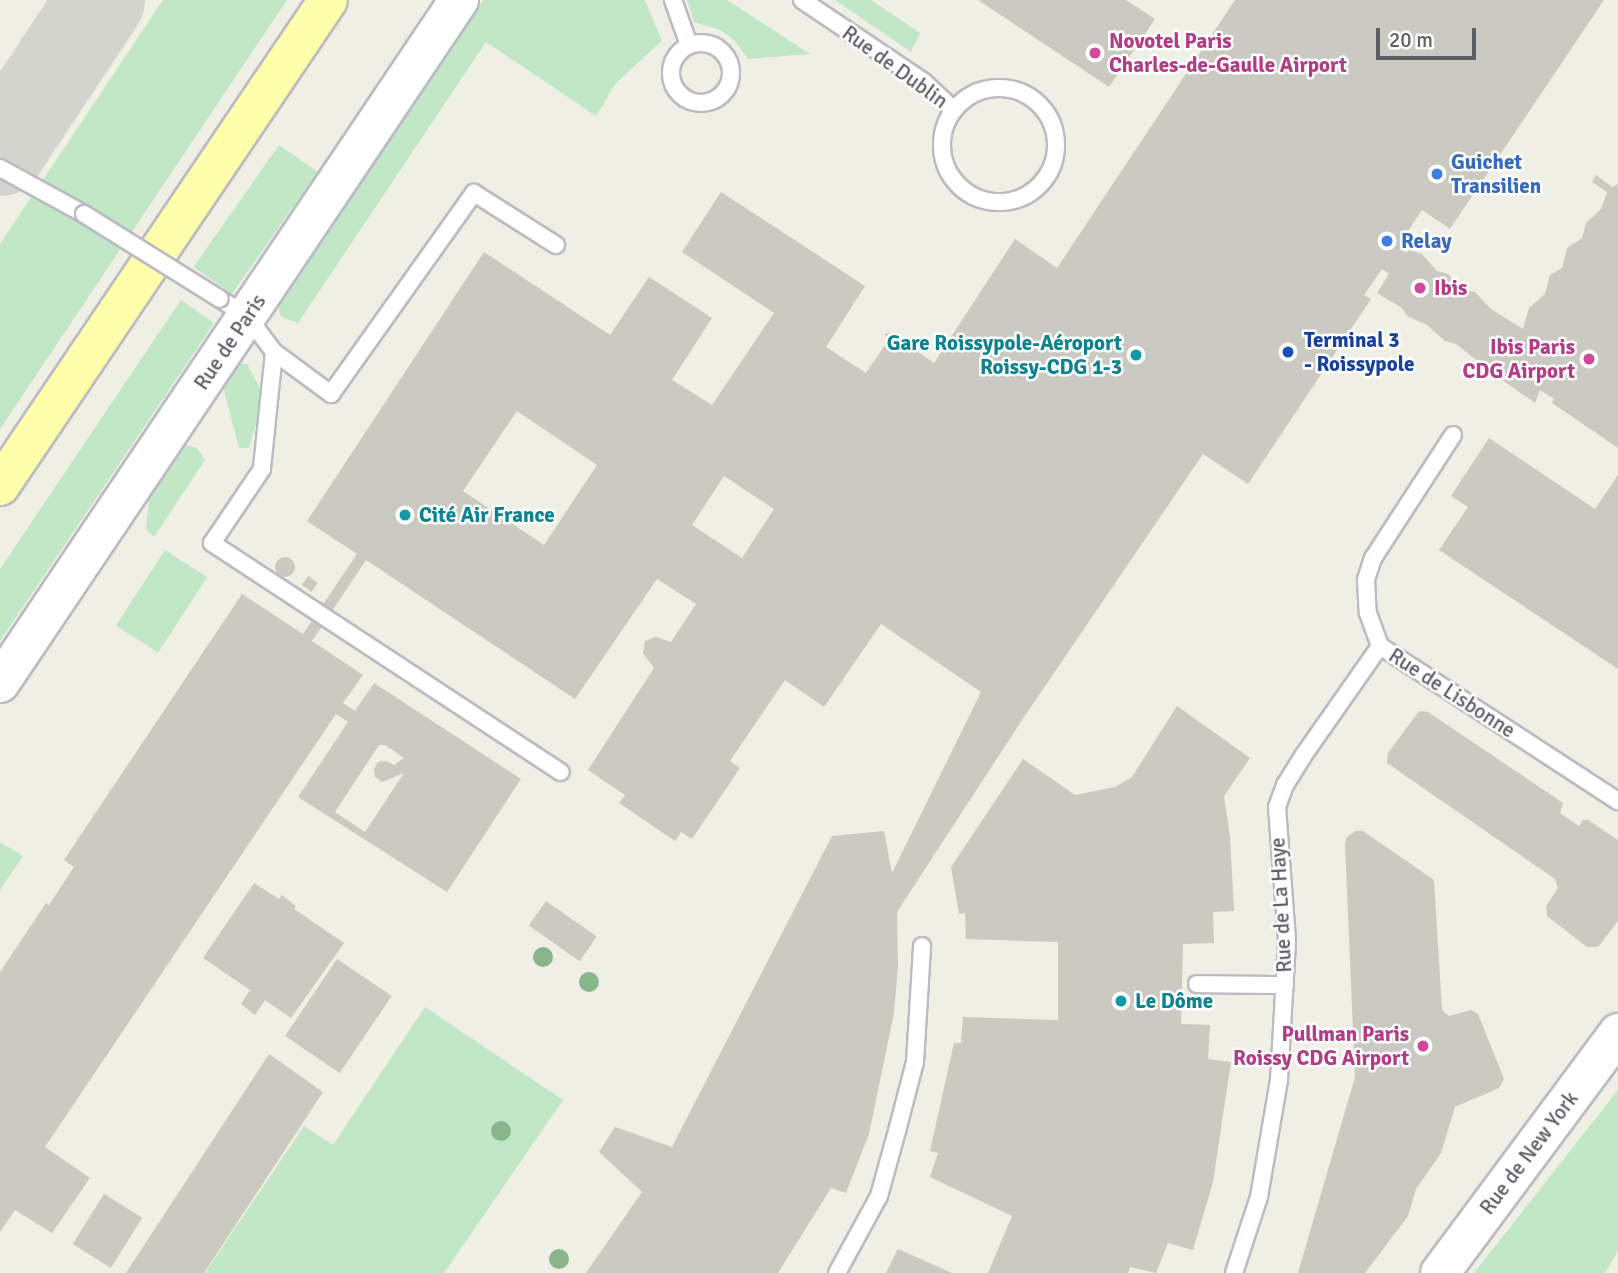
<!DOCTYPE html>
<html>
<head>
<meta charset="utf-8">
<style>
  body { margin:0 }
  #map { position:relative; width:1618px; height:1273px; overflow:hidden; background:#efefe5; font-family:Signika,sans-serif }
  div>[style] { position:absolute }
  [style*='--x'] { left:calc(var(--x)*1px); top:calc(var(--y)*1px); width:calc(var(--w)*1px); rotate:calc(var(--a)*1deg) }
  .green>* { inset:0; background:#c1e7c7; transform-origin:0 0 }
  .taxiway>* { height:89px; margin:-44.5px; padding:0 44.5px; transform-origin:44.5px; border-radius:44.5px; background:#d4d4cf }
  .building>* { inset:0; background:#cac9c2; transform-origin:0 0 }
  .round { border-radius:50% }
  .roads { filter:drop-shadow(2px 0 #babcc1) drop-shadow(-2px 0 #babcc1) drop-shadow(0 2px #babcc1) drop-shadow(0 -2px #babcc1) }
  .service>* { height:16px; margin:-8px; padding:0 8px; transform-origin:8px; border-radius:8px; background:#fff }
  .service>.ring { margin:-8px; padding:0; box-sizing:content-box; background:none; border:16px solid #fff; border-radius:50% }
  .tertiary>* { height:38px; margin:-19px; padding:0 19px; transform-origin:19px; border-radius:19px; background:#fff }
  .primary>* { height:38px; margin:-19px; padding:0 19px; transform-origin:19px; border-radius:19px; background:#fffeab }
  .bridges { filter:drop-shadow(2px 0 #babcc1) drop-shadow(-2px 0 #babcc1) drop-shadow(0 2px #babcc1) drop-shadow(0 -2px #babcc1) }
  .service-bridge>* { height:16px; margin:-8px; padding:0 8px; transform-origin:8px; border-radius:8px; background:#fff }
  .trees>* { width:20px; height:20px; margin:-10px; border-radius:50%; background:#88b58c }
  .dots>* { width:19px; height:19px; translate:-50% -50%; box-sizing:border-box; border:4px solid #fff; border-radius:50% }
  span { translate:-50% -50%; white-space:nowrap; text-align:center; line-height:1.15; -webkit-text-stroke:5px #fff; paint-order:stroke }
  .hotel-label { font-size:21px; color:#b23c85; font-weight:700 }
  .left { translate:0 -50%; text-align:left }
  .right { translate:-100% -50%; text-align:right }
  .street-label { font-size:21px; color:#5d5f66 }
  .shop-label { font-size:21px; color:#366cbe; font-weight:700 }
  .transit-label { font-size:21px; color:#164399; font-weight:700 }
  .culture-label { font-size:21px; color:#0d838f; font-weight:700 }
  .scale { position:absolute; left:1376px; top:28px; width:100px; height:32px; box-sizing:border-box; border:4px solid #5d5f66; border-top:0; padding-left:9px; font-size:21px; line-height:24px; white-space:nowrap; color:#5d5f66; -webkit-text-stroke:5px #fff; paint-order:stroke }
</style>
</head>
<body>
<div id="map">
  <div class="green">
    <i style="clip-path:polygon(163px 0,287px 0,0 429px,0 244px)"></i>
    <i style="clip-path:polygon(483px 0,645px 0,662px 41px,616px 83px,596px 116px,486px 42px,298px 323px,281px 317px,278px 306px)"></i>
    <i style="clip-path:polygon(687px 0,727px 0,810px 54px,748px 59px,734px 40px,720px 30px,694px 22px)"></i>
    <i style="clip-path:polygon(835px 0,871px 0,920px 33px,911px 52px)"></i>
    <i style="left:279px;top:145px;width:47px;height:149px;rotate:35deg"></i>
    <i style="clip-path:polygon(181px 300px,214px 323px,0 641px,0 569px)"></i>
    <i style="clip-path:polygon(235px 364px,247px 364px,264px 396px,249px 448px,239px 448px,222px 383px)"></i>
    <i style="clip-path:polygon(186px 445px,197px 448px,205px 460px,154px 537px,146px 529px,149px 500px)"></i>
    <i style="left:165px;top:550px;width:50px;height:90px;rotate:33deg"></i>
    <i style="clip-path:polygon(0 842px,23px 856px,0 890px)"></i>
    <i style="clip-path:polygon(425px 1007px,563px 1100px,444px 1273px,205px 1273px,304px 1126px,333px 1145px)"></i>
    <i style="clip-path:polygon(1618px 1090px,1618px 1251px,1605px 1273px,1474px 1273px)"></i>
  </div>
  <div class="taxiway">
    <i style="--x:0;--y:151;--w:181;--a:-56.5"></i>
  </div>
  <div class="building">
    <i style="clip-path:polygon(978px 0,1126px 0,1155px 19px,1109px 87px)"></i>
    <i style="clip-path:polygon(evenodd,1235px 0,1604px 0,1450px 229px,1422px 210px,1400px 243px,1405px 253px,1410px 250px,1422px 254px,1437px 271px,1448px 274px,1461px 290px,1475px 292px,1491px 309px,1523px 329px,1529px 308px,1545px 294px,1550px 275px,1562px 268px,1567px 248px,1582px 238px,1586px 223px,1601px 209px,1607px 192px,1592px 182px,1596px 175px,1612px 187px,1618px 184px,1618px 448px,1552px 403px,1554px 399px,1540px 390px,1535px 403px,1495px 375px,1491px 370px,1495px 365px,1475px 359px,1456px 344px,1445px 341px,1427px 325px,1407px 316px,1402px 308px,1377px 293px,1389px 274px,1382px 269px,1364px 295px,1371px 299px,1248px 484px,1203px 454px,1022px 720px,897px 912px,898px 966px,894px 1013px,869px 1134px,846px 1193px,831px 1188px,778px 1273px,586px 1273px,642px 1192px,599px 1152px,615px 1127px,672px 1147px,832px 836px,884px 831px,892px 873px,981px 692px,881px 624px,824px 707px,785px 680px,730px 761px,740px 768px,692px 839px,681px 832px,675px 841px,619px 803px,625px 795px,588px 770px,654px 668px,643px 653px,645px 641px,656px 637px,671px 642px,696px 604px,657px 579px,575px 699px,366px 560px,312px 641px,363px 675px,343px 703px,355px 711px,374px 683px,521px 779px,447px 892px,298px 797px,348px 722px,336px 714px,45px 1147px,90px 1178px,52px 1233px,15px 1210px,0 1232px,0 972px,46px 903px,49px 905px,74px 867px,64px 860px,242px 594px,303px 634px,357px 554px,307px 521px,484px 252px,610px 335px,649px 277px,712px 318px,672px 380px,712px 405px,774px 313px,682px 252px,721px 192px,865px 286px,826px 347px,866px 373px,887px 342px,885px 334px,890px 333px,934px 363px,1015px 239px,1057px 268px,1235px 0,517px 411px,597px 465px,544px 545px,463px 491px,517px 411px,1235px 0,724px 476px,774px 509px,742px 558px,692px 525px,724px 476px,1235px 0,379px 745px,385px 745px,404px 758px,394px 765px,386px 761px,378px 762px,374px 769px,375px 777px,382px 782px,404px 773px,365px 832px,335px 812px,379px 745px)"></i>
    <i style="clip-path:polygon(1489px 438px,1595px 509px,1618px 475px,1618px 669px,1439px 550px,1468px 507px,1451px 496px)"></i>
    <i class="round" style="left:275px;top:557px;width:20px;height:20px"></i>
    <i style="left:308px;top:576px;width:12px;height:11px;rotate:35deg"></i>
    <i style="clip-path:polygon(1177px 706px,1250px 758px,1224px 796px,1230px 837px,1234px 911px,1213px 912px,1214px 943px,1183px 944px,1181px 1024px,1210px 1025px,1208px 1059px,1231px 1062px,1213px 1182px,1193px 1250px,1168px 1243px,1156px 1273px,1130px 1267px,1128px 1273px,988px 1273px,1012px 1216px,930px 1177px,938px 1153px,930px 1151px,954px 1043px,961px 1043px,963px 1017px,1058px 1020px,1058px 942px,966px 939px,965px 913px,959px 914px,951px 867px,1023px 759px,1075px 795px,1115px 787px,1132px 777px)"></i>
    <i style="clip-path:polygon(1419px 711px,1428px 712px,1563px 803px,1560px 813px,1579px 826px,1583px 820px,1588px 820px,1618px 840px,1618px 921px,1598px 947px,1587px 947px,1547px 916px,1546px 906px,1558px 888px,1555px 879px,1387px 763px,1388px 753px)"></i>
    <i style="clip-path:polygon(1355px 831px,1363px 831px,1434px 880px,1442px 1010px,1449px 1016px,1471px 1010px,1478px 1014px,1504px 1079px,1499px 1088px,1455px 1107px,1441px 1153px,1416px 1189px,1408px 1216px,1365px 1273px,1298px 1273px,1355px 1077px,1345px 844px,1346px 838px)"></i>
    <i style="clip-path:polygon(254px 883px,279px 899px,282px 895px,296px 906px,294px 909px,344px 943px,291px 1018px,265px 1000px,255px 1015px,241px 1004px,250px 990px,203px 958px)"></i>
    <i style="left:546px;top:901px;width:62px;height:30px;rotate:35deg"></i>
    <i style="left:337px;top:959px;width:66px;height:93px;rotate:34deg"></i>
    <i style="clip-path:polygon(269px 1054px,323px 1092px,204px 1273px,126px 1273px)"></i>
    <i style="left:104px;top:1194px;width:45px;height:59px;rotate:32deg"></i>
    <i style="clip-path:polygon(898px 1249px,952px 1273px,886px 1273px)"></i>
  </div>
  <div class="roads">
    <div class="service">
      <i style="--x:673;--y:0;--w:48;--a:70.4"></i>
      <i style="--x:802;--y:0;--w:147;--a:33.9"></i>
      <i style="--x:924;--y:82;--w:41;--a:43"></i>
      <i class="ring" style="left:671px;top:43px;width:44px;height:44px"></i>
      <i class="ring" style="left:942px;top:88px;width:98px;height:98px"></i>
      <i style="--x:0;--y:168;--w:96;--a:28.7"></i>
      <i style="--x:220;--y:299;--w:32;--a:32"></i>
      <i style="--x:247;--y:316;--w:45;--a:53.1"></i>
      <i style="--x:274;--y:352;--w:71;--a:36.4"></i>
      <i style="--x:331;--y:394;--w:247;--a:-54.6"></i>
      <i style="--x:474;--y:193;--w:97;--a:32.4"></i>
      <i style="--x:274;--y:352;--w:118;--a:95.9"></i>
      <i style="--x:262;--y:469;--w:89;--a:124"></i>
      <i style="--x:212;--y:543;--w:417;--a:33.3"></i>
      <i style="--x:1453;--y:435;--w:147;--a:123"></i>
      <i style="--x:1373;--y:558;--w:23;--a:108"></i>
      <i style="--x:1366;--y:580;--w:33;--a:87"></i>
      <i style="--x:1368;--y:613;--w:35;--a:70"></i>
      <i style="--x:1380;--y:646;--w:284;--a:33.1"></i>
      <i style="--x:1197;--y:984;--w:88;--a:0.7"></i>
      <i style="--x:837;--y:1273;--w:88;--a:-61.4"></i>
      <i style="--x:879;--y:1196;--w:67;--a:-74.5"></i>
      <i style="--x:897;--y:1131;--w:71;--a:-75.4"></i>
      <i style="--x:915;--y:1062;--w:116;--a:-86.5"></i>
      <i style="--x:1234;--y:1273;--w:80;--a:-71.8"></i>
      <i style="--x:1259;--y:1197;--w:119;--a:-80.3"></i>
      <i style="--x:1279;--y:1080;--w:140;--a:-86.7"></i>
      <i style="--x:1287;--y:940;--w:133;--a:-94.3"></i>
      <i style="--x:1277;--y:807;--w:23;--a:-70"></i>
      <i style="--x:1285;--y:785;--w:34;--a:-58"></i>
      <i style="--x:1303;--y:756;--w:134;--a:-55"></i>
    </div>
    <div class="tertiary">
      <i style="--x:0;--y:683;--w:823;--a:-56.1"></i>
      <i style="--x:1440;--y:1273;--w:299;--a:-53.4"></i>
    </div>
    <div class="primary">
      <i style="--x:0;--y:486;--w:586;--a:-55.98"></i>
    </div>
  </div>
  <div class="bridges">
    <div class="service-bridge">
      <i style="--x:84;--y:214;--w:160;--a:32"></i>
    </div>
  </div>
  <div class="trees">
    <i style="left:543px;top:957px"></i>
    <i style="left:589px;top:982px"></i>
    <i style="left:501px;top:1131px"></i>
    <i style="left:559px;top:1259px"></i>
  </div>
  <div class="dots">
    <i style="left:1095px;top:53px;background:#d1479c"></i>
    <i style="left:1437px;top:174px;background:#3f7fe0"></i>
    <i style="left:1387px;top:241px;background:#3f7fe0"></i>
    <i style="left:1420px;top:288px;background:#d1479c"></i>
    <i style="left:1288px;top:352px;background:#1a4fb4"></i>
    <i style="left:1136px;top:355px;background:#0f9aa8"></i>
    <i style="left:1589px;top:359px;background:#d1479c"></i>
    <i style="left:405px;top:515px;background:#0f9aa8"></i>
    <i style="left:1121px;top:1001px;background:#0f9aa8"></i>
    <i style="left:1423px;top:1046px;background:#d1479c"></i>
  </div>
  <div class="hotel-label">
    <span class="left" style="left:1109px;top:53px">Novotel Paris<br>Charles-de-Gaulle Airport</span>
    <span class="left" style="left:1434px;top:288px">Ibis</span>
    <span class="right" style="left:1575px;top:359px">Ibis Paris<br>CDG Airport</span>
    <span class="right" style="left:1409px;top:1046px">Pullman Paris<br>Roissy CDG Airport</span>
  </div>
  <div class="street-label">
    <span style="left:895px;top:67px;rotate:36deg">Rue de Dublin</span>
    <span style="left:230px;top:342px;rotate:-56deg">Rue de Paris</span>
    <span style="left:1452px;top:693px;rotate:33deg">Rue de Lisbonne</span>
    <span style="left:1281px;top:905px;rotate:-93deg">Rue de La Haye</span>
    <span style="left:1529px;top:1153px;rotate:-53deg">Rue de New York</span>
  </div>
  <div class="shop-label">
    <span class="left" style="left:1451px;top:174px">Guichet<br>Transilien</span>
    <span class="left" style="left:1401px;top:241px">Relay</span>
  </div>
  <div class="transit-label">
    <span class="left" style="left:1304px;top:352px">Terminal 3<br>- Roissypole</span>
  </div>
  <div class="culture-label">
    <span class="right" style="left:1122px;top:355px">Gare Roissypole-Aéroport<br>Roissy-CDG 1-3</span>
    <span class="left" style="left:419px;top:515px">Cité Air France</span>
    <span class="left" style="left:1135px;top:1001px">Le Dôme</span>
  </div>
  <div class="scale">20 m</div>
</div>
</body>
</html>
